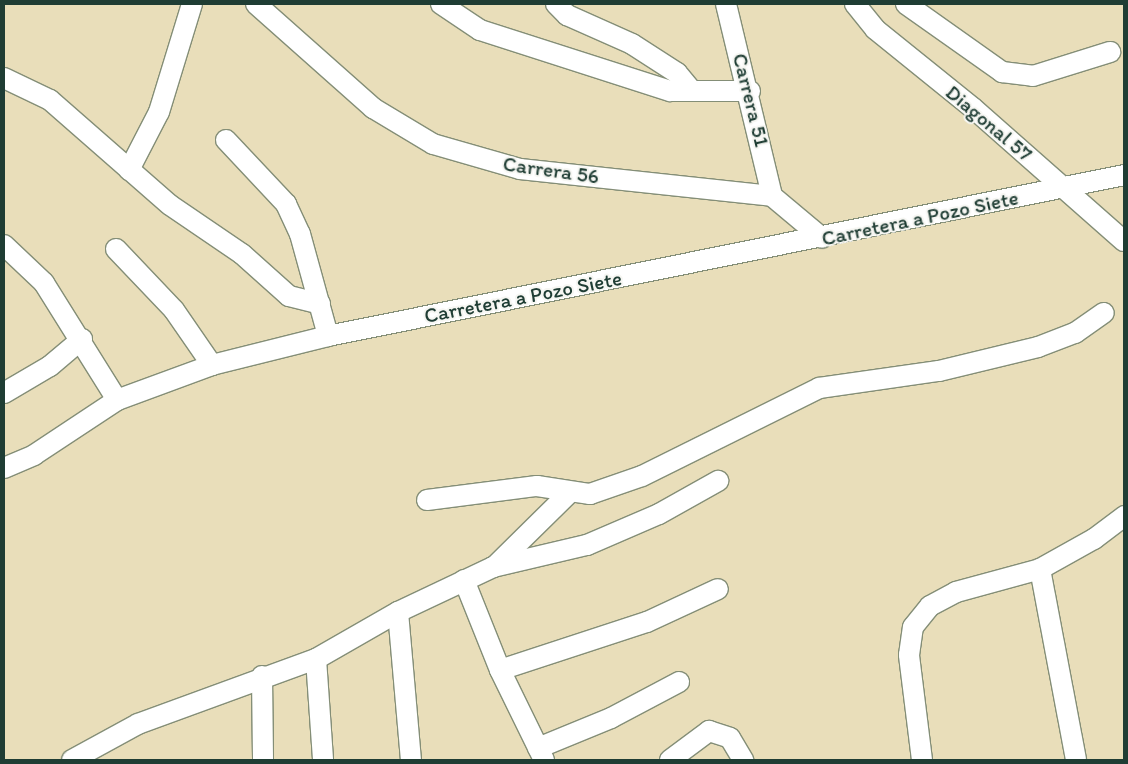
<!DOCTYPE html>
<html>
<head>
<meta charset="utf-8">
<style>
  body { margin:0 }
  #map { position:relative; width:1128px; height:764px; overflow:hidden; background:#e9deba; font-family:Itim,sans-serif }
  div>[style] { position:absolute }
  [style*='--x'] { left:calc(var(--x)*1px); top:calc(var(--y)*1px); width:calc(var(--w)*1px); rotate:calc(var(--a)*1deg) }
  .roads { filter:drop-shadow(1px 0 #848e77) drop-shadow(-1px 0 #848e77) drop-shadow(0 1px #848e77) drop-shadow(0 -1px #848e77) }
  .minor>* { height:20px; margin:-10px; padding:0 10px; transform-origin:10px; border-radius:10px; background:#fff }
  span { translate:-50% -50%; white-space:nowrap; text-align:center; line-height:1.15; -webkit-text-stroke:4px #f6f6f2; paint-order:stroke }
  .street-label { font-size:21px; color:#1f3d34 }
  .frame { position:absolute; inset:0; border:5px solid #1f3d34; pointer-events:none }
</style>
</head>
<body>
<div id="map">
  <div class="roads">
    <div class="minor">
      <i style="--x:256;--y:4;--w:157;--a:41.6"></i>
      <i style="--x:373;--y:108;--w:70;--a:31"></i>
      <i style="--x:433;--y:144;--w:91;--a:16"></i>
      <i style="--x:520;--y:169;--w:253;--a:6.1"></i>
      <i style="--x:772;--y:196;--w:65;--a:40"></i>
      <i style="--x:441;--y:4;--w:47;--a:33.7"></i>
      <i style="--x:480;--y:30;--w:200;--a:17.8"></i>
      <i style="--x:670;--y:91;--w:80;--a:0"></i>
      <i style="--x:556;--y:4;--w:16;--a:45"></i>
      <i style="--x:567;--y:15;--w:71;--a:24"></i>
      <i style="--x:632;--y:44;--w:54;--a:32.8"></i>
      <i style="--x:677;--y:73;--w:23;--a:50"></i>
      <i style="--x:726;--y:4;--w:197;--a:76.5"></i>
      <i style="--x:855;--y:4;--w:32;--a:51"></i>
      <i style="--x:875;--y:29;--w:126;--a:38.9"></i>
      <i style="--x:973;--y:108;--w:201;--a:41.4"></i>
      <i style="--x:906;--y:4;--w:118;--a:35.3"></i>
      <i style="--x:1002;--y:72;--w:31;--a:7"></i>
      <i style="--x:1033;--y:76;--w:81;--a:-17.3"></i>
      <i style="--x:4;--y:78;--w:51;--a:25.6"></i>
      <i style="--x:50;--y:100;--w:159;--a:41.2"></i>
      <i style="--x:170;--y:205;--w:87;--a:34.2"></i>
      <i style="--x:242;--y:254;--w:63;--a:41.8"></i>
      <i style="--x:289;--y:296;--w:32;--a:14"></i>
      <i style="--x:226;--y:140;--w:88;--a:46.8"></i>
      <i style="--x:286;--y:204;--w:33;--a:65"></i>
      <i style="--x:300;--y:234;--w:106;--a:74.6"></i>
      <i style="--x:129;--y:170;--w:65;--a:-62.7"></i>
      <i style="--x:159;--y:112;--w:113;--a:-73"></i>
      <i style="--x:4;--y:245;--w:55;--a:43.5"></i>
      <i style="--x:44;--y:283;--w:138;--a:58"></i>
      <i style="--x:116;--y:249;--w:84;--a:46.4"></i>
      <i style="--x:174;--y:310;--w:67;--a:55.4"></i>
      <i style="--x:4;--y:393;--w:53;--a:-30.4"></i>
      <i style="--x:50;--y:366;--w:42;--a:-40.2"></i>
      <i style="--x:4;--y:468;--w:33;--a:-23"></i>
      <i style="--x:34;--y:455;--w:100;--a:-33.5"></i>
      <i style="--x:117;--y:400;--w:101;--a:-20.2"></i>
      <i style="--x:212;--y:365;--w:120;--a:-14"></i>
      <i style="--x:328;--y:336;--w:812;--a:-11.43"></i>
      <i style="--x:427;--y:500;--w:111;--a:-7.3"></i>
      <i style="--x:537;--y:486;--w:54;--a:8.6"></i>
      <i style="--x:590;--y:494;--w:55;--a:-19.1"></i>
      <i style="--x:642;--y:476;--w:198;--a:-26.4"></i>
      <i style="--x:819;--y:388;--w:121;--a:-8.1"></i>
      <i style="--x:939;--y:371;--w:102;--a:-13.6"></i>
      <i style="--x:1038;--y:347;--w:40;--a:-21"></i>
      <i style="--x:1075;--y:333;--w:35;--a:-35"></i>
      <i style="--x:494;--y:567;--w:105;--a:-44.6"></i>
      <i style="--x:1040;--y:569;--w:194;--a:79.3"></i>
      <i style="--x:464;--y:580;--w:97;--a:68.2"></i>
      <i style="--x:500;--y:670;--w:100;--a:63.9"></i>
      <i style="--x:398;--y:612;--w:149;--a:85"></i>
      <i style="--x:316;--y:659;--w:101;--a:86"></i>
      <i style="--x:500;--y:670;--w:155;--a:-18.1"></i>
      <i style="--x:647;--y:622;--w:78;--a:-24.9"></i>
      <i style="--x:262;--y:676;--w:84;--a:89.3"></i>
      <i style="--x:538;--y:748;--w:79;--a:-22.3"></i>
      <i style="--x:611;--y:718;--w:77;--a:-27.9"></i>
      <i style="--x:72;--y:760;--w:75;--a:-28.6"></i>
      <i style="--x:138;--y:724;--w:189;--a:-20.1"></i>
      <i style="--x:316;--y:659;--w:95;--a:-29.8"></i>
      <i style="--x:398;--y:612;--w:105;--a:-25.3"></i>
      <i style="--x:493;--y:567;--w:97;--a:-13.2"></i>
      <i style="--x:587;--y:545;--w:78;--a:-23.3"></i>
      <i style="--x:659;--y:514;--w:68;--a:-29.2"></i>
      <i style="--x:670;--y:760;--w:49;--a:-36.6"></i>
      <i style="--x:709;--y:731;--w:22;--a:18"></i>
      <i style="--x:730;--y:738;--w:26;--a:59"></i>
      <i style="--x:922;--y:760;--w:106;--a:-97.1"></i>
      <i style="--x:909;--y:655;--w:28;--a:-82"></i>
      <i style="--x:913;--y:627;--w:27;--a:-51"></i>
      <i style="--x:930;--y:606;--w:30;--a:-28"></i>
      <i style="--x:956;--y:592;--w:87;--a:-15.3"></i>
      <i style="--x:1040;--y:569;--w:62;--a:-29.1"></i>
      <i style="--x:1094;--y:539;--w:38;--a:-37"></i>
    </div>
  </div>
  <div class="street-label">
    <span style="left:751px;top:100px;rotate:76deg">Carrera 51</span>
    <span style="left:989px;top:123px;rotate:40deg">Diagonal 57</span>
    <span style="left:551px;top:170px;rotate:8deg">Carrera 56</span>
    <span style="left:920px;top:218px;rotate:-12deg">Carretera a Pozo Siete</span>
    <span style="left:523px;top:297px;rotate:-11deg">Carretera a Pozo Siete</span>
  </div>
  <div class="frame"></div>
</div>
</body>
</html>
